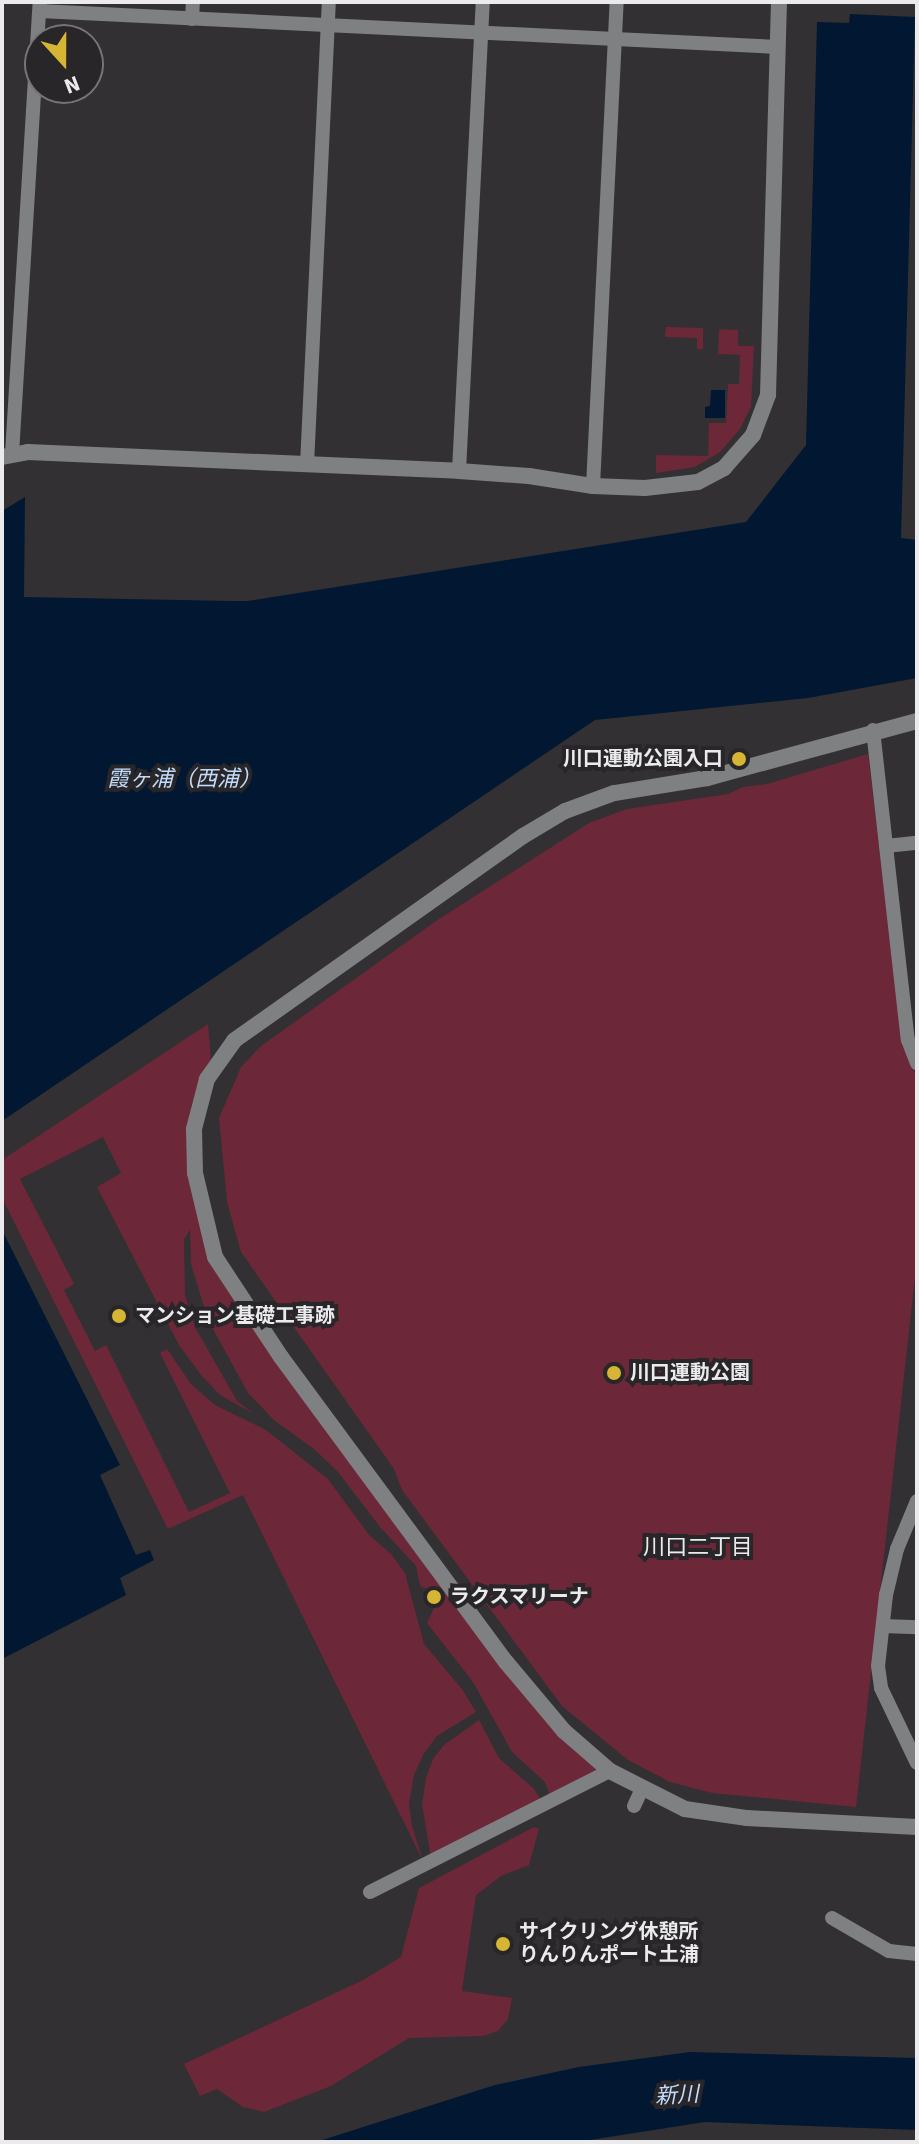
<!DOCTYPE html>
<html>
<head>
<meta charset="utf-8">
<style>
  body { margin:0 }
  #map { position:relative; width:919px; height:2144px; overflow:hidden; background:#323033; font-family:"Source Sans 3","Noto Sans JP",sans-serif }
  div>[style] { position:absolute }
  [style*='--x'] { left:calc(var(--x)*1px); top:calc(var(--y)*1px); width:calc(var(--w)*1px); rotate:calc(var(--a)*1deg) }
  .green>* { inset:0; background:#6c2738 }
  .water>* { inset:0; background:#021731 }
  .minor>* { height:14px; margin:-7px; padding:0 7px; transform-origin:7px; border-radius:7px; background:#7f8081 }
  .tertiary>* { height:16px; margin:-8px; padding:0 8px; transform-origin:8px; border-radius:8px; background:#7f8081 }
  .dots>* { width:22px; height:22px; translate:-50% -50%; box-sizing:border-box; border:4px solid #282629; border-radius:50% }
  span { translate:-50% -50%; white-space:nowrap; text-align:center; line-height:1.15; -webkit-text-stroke:8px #282629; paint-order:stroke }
  .poi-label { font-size:20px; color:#ebeaec; font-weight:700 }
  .right { translate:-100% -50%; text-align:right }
  .left { translate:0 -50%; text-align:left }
  .water-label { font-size:22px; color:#c2dbfb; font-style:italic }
  .neighbourhood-label { font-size:22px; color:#ebeaec }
  .frame { position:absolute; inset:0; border:4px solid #ebeaec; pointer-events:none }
  .north { position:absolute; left:24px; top:24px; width:80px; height:80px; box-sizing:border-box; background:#282629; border:2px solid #767477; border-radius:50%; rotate:159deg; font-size:22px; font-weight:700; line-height:32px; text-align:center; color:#ebeaec }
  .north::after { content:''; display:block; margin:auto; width:28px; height:36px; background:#d6b534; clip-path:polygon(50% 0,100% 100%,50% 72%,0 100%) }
</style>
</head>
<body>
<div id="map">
  <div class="green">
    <i style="clip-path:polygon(666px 327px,703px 328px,703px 349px,697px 349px,697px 338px,665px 337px)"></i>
    <i style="clip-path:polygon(719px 329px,738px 330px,738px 346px,754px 346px,751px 407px,740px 429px,720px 452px,695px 467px,656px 473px,656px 455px,708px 456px,709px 423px,726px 423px,728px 384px,739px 384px,740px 355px,718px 354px)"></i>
    <i style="clip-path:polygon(868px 754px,902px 1040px,917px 1079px,917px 1259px,856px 1807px,712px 1793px,670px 1782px,628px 1760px,562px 1706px,402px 1490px,394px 1469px,241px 1252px,227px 1202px,219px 1118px,241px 1067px,261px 1046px,436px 921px,589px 823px,627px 809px,728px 794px,743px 787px,767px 784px)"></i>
    <i style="clip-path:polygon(208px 1024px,211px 1060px,192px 1103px,188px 1128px,188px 1175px,208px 1260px,276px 1361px,603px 1771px,551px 1798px,545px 1782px,512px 1752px,473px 1682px,427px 1623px,440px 1595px,420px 1586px,416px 1566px,380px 1527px,338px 1472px,314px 1449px,275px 1421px,248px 1393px,208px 1320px,191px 1264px,190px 1230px,184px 1239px,185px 1295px,195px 1327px,237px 1401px,254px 1414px,220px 1395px,201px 1375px,179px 1345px,97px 1187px,121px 1173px,103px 1137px,20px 1179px,74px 1284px,64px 1290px,95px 1351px,106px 1345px,189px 1512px,230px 1493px,160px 1353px,167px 1349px,191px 1384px,215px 1405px,266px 1430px,328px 1479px,369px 1535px,391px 1554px,405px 1573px,424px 1644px,462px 1689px,476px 1712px,437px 1736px,424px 1753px,414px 1775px,409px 1804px,412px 1826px,423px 1861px,243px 1495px,168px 1529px,2px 1198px,2px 1160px)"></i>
    <i style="clip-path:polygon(479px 1720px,499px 1758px,534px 1789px,542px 1802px,431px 1858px,422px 1804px,426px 1778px,433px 1759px,444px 1745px)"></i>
    <i style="clip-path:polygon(534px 1827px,539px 1829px,529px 1865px,501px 1876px,476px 1895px,462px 1991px,512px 1998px,508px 2019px,498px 2031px,483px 2036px,409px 2038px,331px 2086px,264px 2112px,243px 2107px,217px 2089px,200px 2096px,184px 2064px,363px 1980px,401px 1957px,419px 1888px)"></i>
  </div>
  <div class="water">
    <i style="clip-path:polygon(850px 14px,915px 17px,901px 538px,917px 540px,917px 678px,808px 698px,595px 720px,2px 1121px,2px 511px,25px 497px,24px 597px,230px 601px,248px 601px,746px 522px,806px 445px,817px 22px,849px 23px)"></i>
    <i style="clip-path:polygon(711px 390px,725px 390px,725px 418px,705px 418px,705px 407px,710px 406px)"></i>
    <i style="clip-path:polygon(2px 1230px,120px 1465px,100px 1475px,136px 1555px,150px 1550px,154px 1560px,120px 1578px,126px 1595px,2px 1659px)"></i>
    <i style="clip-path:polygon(690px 2052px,917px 2058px,917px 2130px,705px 2122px,577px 2142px,316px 2142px,495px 2085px,579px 2067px)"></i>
  </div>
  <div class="minor">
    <i style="--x:40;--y:11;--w:739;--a:2.79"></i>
    <i style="--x:192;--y:19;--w:17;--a:-87"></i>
    <i style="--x:12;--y:454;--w:453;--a:-86.5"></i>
    <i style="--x:307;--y:465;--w:464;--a:-87.3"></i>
    <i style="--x:459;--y:471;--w:470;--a:-87.1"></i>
    <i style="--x:593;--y:486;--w:485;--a:-87.2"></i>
    <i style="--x:873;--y:730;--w:312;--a:83.6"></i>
    <i style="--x:908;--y:1040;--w:25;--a:69"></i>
    <i style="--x:886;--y:846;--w:31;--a:-6"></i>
    <i style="--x:917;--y:1501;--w:52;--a:112.6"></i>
    <i style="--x:897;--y:1549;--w:47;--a:103.4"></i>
    <i style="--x:886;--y:1595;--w:71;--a:96.4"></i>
    <i style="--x:878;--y:1666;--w:22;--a:82"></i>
    <i style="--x:881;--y:1688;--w:83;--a:64.4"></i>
    <i style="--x:883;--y:1626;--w:34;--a:2"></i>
    <i style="--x:634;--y:1806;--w:19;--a:-65"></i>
    <i style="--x:370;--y:1892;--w:269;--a:-26.8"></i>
    <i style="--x:832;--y:1918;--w:66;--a:30.1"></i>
    <i style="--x:889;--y:1951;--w:28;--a:6"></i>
  </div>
  <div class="tertiary">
    <i style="--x:2;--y:457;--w:26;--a:-11"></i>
    <i style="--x:28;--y:452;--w:431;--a:2.5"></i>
    <i style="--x:459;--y:471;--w:70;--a:4.1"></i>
    <i style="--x:529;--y:476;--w:65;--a:8.9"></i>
    <i style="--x:593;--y:486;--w:52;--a:2.2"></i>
    <i style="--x:645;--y:488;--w:53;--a:-6.5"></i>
    <i style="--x:698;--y:482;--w:30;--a:-28"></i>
    <i style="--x:724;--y:468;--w:44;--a:-48.7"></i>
    <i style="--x:753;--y:435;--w:43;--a:-69.4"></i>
    <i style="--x:768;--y:395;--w:393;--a:-88.4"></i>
    <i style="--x:917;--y:721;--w:218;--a:164.8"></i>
    <i style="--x:707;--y:778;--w:94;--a:170.8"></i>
    <i style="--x:614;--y:793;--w:52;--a:159.8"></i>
    <i style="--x:565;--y:811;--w:49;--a:149.2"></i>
    <i style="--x:523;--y:836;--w:354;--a:144.7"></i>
    <i style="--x:234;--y:1041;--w:47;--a:125.4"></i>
    <i style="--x:207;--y:1079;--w:52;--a:104.6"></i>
    <i style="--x:194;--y:1129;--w:44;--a:88.7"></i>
    <i style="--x:195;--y:1173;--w:86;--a:76.6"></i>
    <i style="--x:215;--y:1257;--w:120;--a:56.6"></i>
    <i style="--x:281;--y:1357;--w:379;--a:53.6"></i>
    <i style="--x:506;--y:1662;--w:90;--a:50"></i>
    <i style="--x:564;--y:1731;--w:61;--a:41"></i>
    <i style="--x:610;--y:1771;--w:84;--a:26.9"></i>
    <i style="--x:685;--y:1809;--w:63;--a:8.3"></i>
    <i style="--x:747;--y:1818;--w:170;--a:3"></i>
  </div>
  <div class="dots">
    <i style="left:739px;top:759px;background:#d6b534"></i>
    <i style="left:119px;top:1316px;background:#d6b534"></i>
    <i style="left:614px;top:1373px;background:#d6b534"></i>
    <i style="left:434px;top:1597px;background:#d6b534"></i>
    <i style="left:503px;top:1944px;background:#d6b534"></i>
  </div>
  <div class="poi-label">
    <span class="right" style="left:723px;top:759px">川口運動公園入口</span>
    <span class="left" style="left:135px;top:1316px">マンション基礎工事跡</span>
    <span class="left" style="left:630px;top:1373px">川口運動公園</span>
    <span class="left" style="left:450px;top:1597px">ラクスマリーナ</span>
    <span class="left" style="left:519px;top:1944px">サイクリング休憩所<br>りんりんポート土浦</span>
  </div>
  <div class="water-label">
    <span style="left:184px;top:780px">霞ヶ浦（西浦）</span>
    <span style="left:677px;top:2096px;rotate:-3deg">新川</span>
  </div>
  <div class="neighbourhood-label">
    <span style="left:698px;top:1548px">川口二丁目</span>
  </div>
  <div class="frame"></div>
  <div class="north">N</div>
</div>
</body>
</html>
